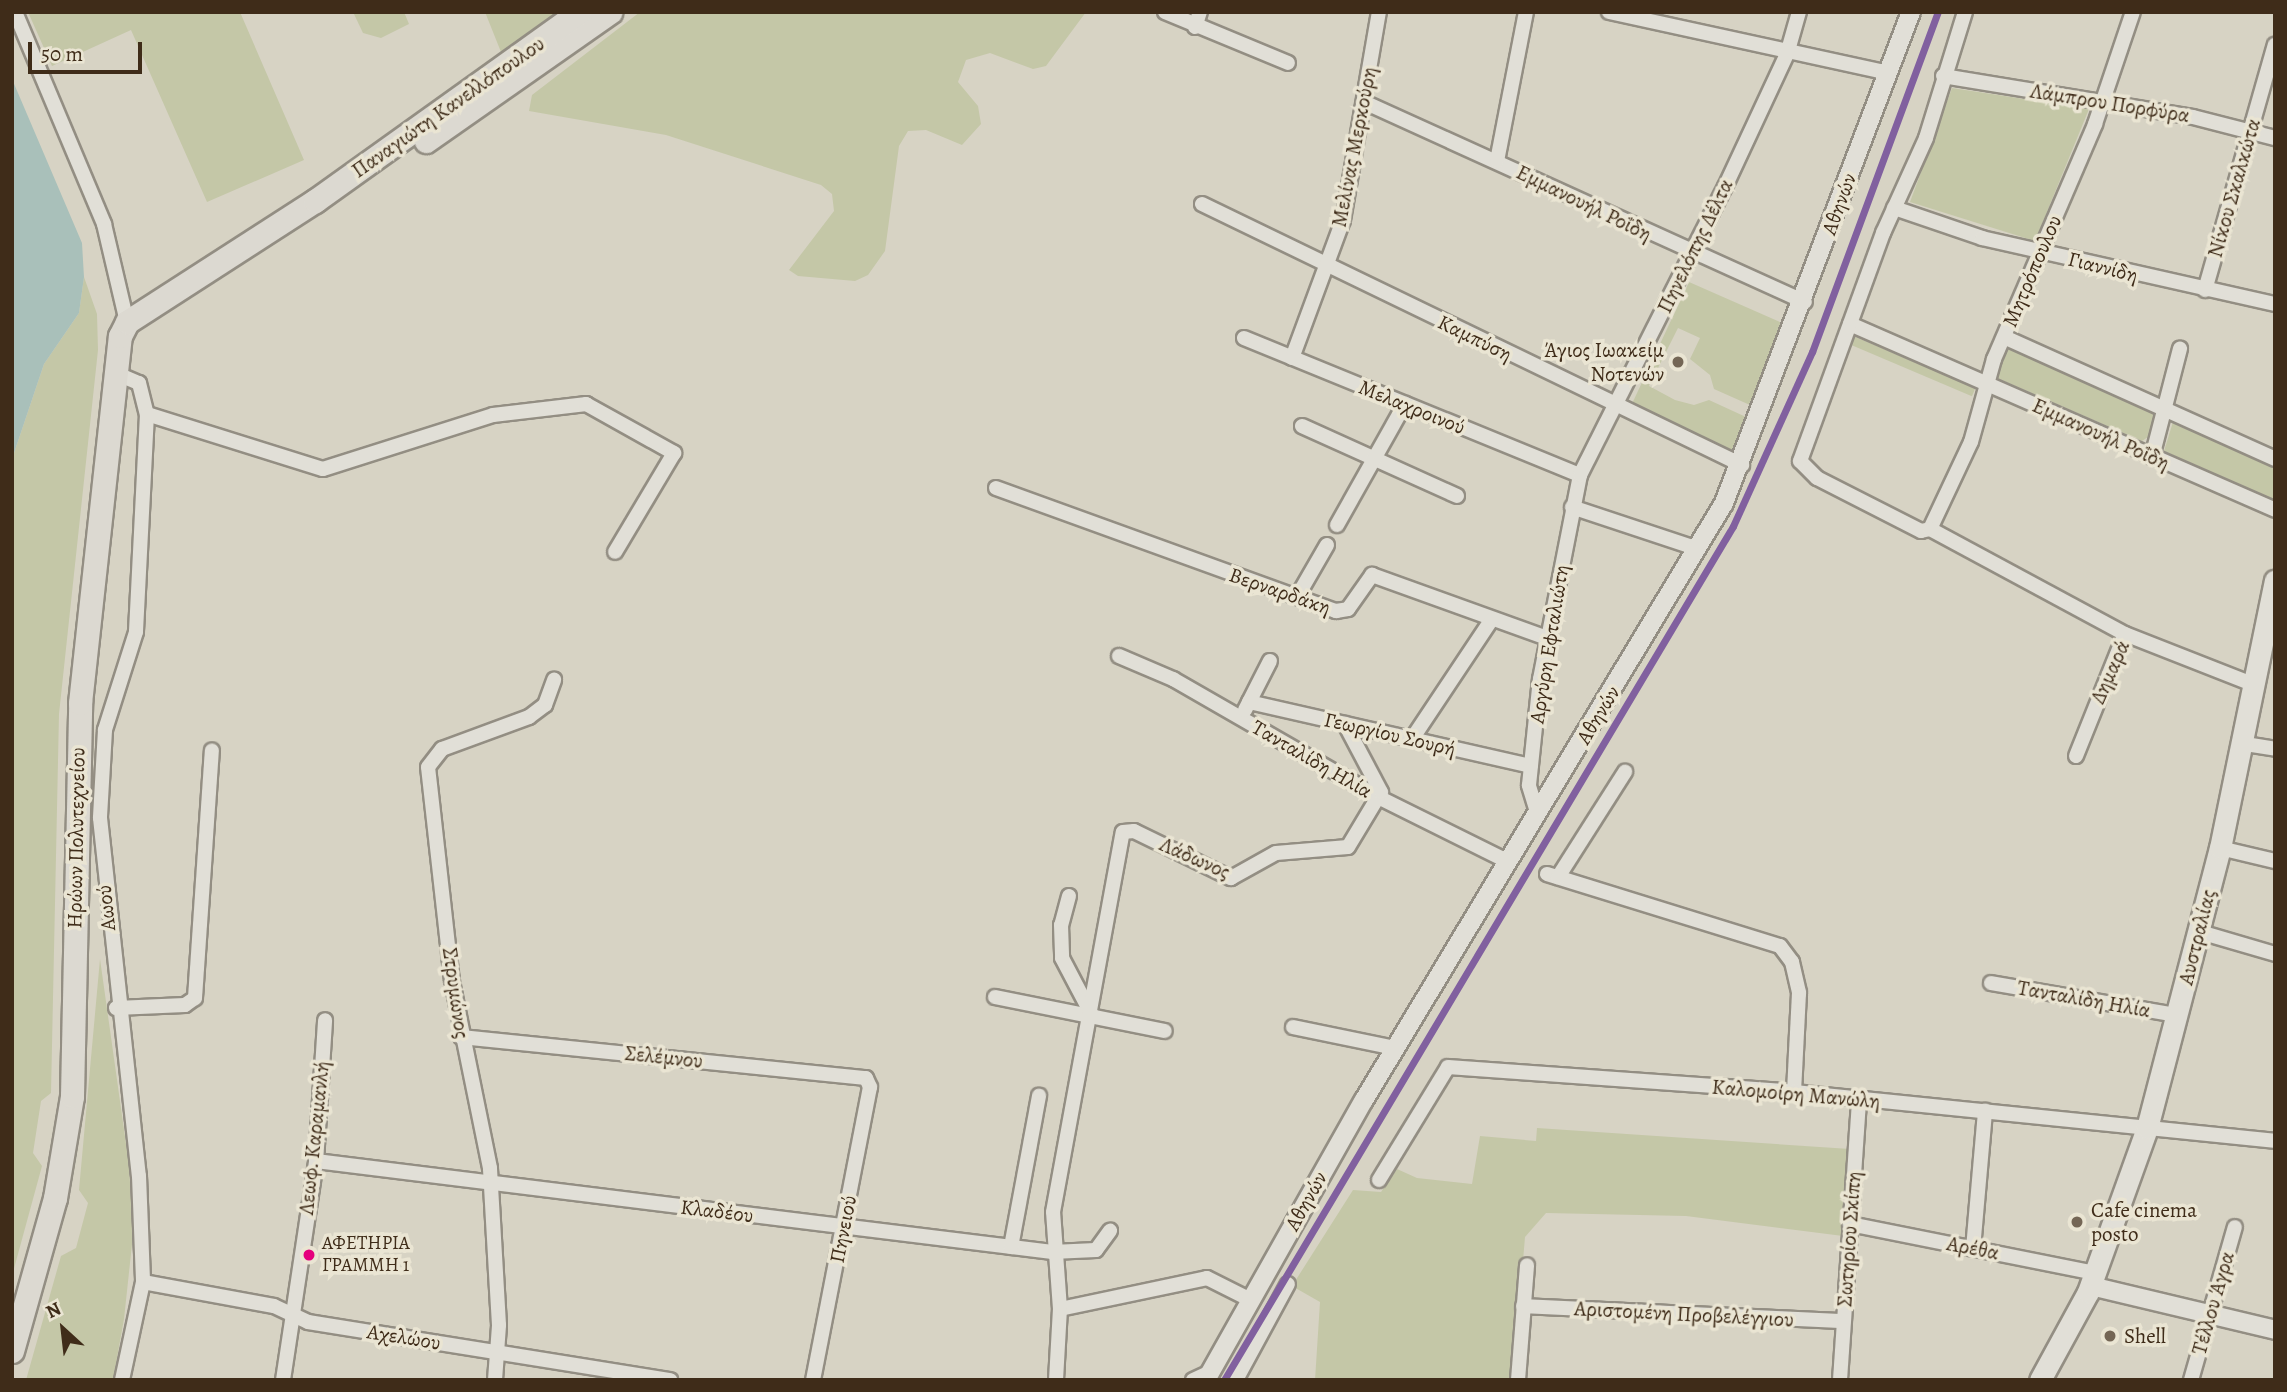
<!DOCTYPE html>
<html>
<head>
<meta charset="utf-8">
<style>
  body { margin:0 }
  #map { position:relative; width:2287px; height:1392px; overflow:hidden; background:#d7d3c4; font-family:Alegreya,serif }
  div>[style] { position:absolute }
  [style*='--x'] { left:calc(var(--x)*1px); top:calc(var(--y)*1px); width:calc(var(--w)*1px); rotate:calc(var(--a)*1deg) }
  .green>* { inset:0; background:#c4c7a7; transform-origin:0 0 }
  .water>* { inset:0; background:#a9c0ba }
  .roads { filter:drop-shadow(2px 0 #938e83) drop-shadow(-2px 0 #938e83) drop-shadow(0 2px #938e83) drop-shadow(0 -2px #938e83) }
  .minor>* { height:14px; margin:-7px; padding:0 7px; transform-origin:7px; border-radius:7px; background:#e1dfd7 }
  .tertiary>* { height:18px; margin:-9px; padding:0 9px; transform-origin:9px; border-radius:9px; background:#e1dfd7 }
  .secondary>* { height:21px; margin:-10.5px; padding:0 10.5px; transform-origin:10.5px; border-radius:10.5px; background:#e1dfd7 }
  .primary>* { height:23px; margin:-11.5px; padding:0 11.5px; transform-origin:11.5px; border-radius:11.5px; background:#dcd9d1 }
  .rail-1>* { height:7px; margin:-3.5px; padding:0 3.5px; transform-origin:3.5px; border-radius:3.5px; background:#81609f }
  .dots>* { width:19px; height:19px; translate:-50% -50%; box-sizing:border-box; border:4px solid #eae5d3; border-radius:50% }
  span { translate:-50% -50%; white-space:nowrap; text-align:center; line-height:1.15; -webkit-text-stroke:7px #eae5d3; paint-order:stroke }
  .bus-label { font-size:19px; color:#3f2c19 }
  .left { translate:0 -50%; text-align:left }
  .street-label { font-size:21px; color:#3f2c19 }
  .poi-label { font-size:21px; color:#3f2c19 }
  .right { translate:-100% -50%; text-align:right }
  .frame { position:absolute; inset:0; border:14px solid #3f2c19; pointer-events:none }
  .north { position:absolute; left:28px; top:1294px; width:70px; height:70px; -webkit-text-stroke:5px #eae5d3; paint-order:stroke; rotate:333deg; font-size:19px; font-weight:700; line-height:28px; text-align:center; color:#3f2c19 }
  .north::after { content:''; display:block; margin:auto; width:24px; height:32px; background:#3f2c19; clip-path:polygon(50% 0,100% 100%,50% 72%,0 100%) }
  .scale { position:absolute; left:28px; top:42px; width:114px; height:32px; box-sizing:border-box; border:4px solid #3f2c19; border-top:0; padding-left:9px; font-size:21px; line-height:24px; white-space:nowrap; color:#3f2c19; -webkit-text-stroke:5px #eae5d3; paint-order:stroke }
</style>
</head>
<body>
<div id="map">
  <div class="green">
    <i style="clip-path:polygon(28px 12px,240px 12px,304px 160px,207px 202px,131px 30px,52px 66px)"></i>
    <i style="clip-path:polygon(353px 12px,404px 12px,409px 24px,381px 38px,363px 33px)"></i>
    <i style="clip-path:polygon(485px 12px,567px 12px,505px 62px)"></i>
    <i style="clip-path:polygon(640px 12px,1086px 12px,1046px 66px,1033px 69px,990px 53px,966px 60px,958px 82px,978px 106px,981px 124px,962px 145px,926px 130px,908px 131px,899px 146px,885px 251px,868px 275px,855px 281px,798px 276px,789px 270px,834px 211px,832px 194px,821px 185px,666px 135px,529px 111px,532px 95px)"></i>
    <i style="clip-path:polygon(1952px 88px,2089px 109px,2035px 241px,1910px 202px)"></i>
    <i style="clip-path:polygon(84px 277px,97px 314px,98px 350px,59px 714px,51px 1093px,41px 1101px,33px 1153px,42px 1166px,12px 1276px,12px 459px,44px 364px,79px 313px)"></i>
    <i style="clip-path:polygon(1689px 282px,1782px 323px,1750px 405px,1714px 389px,1710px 375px,1690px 359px,1700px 338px,1678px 328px,1649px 386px,1675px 400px,1694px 405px,1709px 400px,1746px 417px,1732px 452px,1630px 408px)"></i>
    <i style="left:1853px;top:336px;width:133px;height:9px;rotate:23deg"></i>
    <i style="clip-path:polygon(2008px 347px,2157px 414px,2148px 437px,2142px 441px,1997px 378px)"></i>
    <i style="clip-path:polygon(2173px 422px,2275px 466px,2275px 500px,2164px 451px)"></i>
    <i style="clip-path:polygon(100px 959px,129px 1165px,133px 1235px,124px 1319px,113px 1380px,26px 1380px,61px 1256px,76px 1248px,88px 1203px,79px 1190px)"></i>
    <i style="clip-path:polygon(1537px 1128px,1850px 1149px,1843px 1236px,1686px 1216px,1546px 1213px,1525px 1237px,1513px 1380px,1315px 1380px,1320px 1302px,1292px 1286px,1353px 1190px,1381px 1192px,1397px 1169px,1417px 1178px,1472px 1184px,1480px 1136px,1536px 1141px)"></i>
  </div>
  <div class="water">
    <i style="clip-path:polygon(12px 79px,82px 243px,84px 277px,79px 313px,44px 364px,12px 459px)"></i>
  </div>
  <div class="roads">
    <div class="minor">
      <i style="--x:15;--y:12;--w:230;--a:67.2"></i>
      <i style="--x:104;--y:224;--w:101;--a:76.8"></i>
      <i style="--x:1165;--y:12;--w:133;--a:22.5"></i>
      <i style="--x:1609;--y:12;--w:286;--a:12.3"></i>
      <i style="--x:1195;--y:27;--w:16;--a:-72"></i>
      <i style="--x:1943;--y:76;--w:253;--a:9.3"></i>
      <i style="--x:2193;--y:117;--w:85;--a:14.4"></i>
      <i style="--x:1364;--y:102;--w:484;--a:24.4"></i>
      <i style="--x:1497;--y:161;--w:152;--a:-79"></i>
      <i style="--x:1202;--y:204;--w:600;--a:25.8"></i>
      <i style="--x:1894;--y:208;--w:93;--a:18.8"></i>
      <i style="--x:1982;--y:238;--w:300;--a:12.7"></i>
      <i style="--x:2205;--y:290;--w:255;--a:-74.1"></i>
      <i style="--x:1850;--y:324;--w:464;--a:23.6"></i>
      <i style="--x:2004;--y:337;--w:297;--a:24.2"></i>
      <i style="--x:1244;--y:338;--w:363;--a:22.2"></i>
      <i style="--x:1292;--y:358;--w:147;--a:-69.7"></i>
      <i style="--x:1343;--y:220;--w:211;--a:-80.2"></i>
      <i style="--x:115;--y:373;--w:26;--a:23"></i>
      <i style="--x:139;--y:383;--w:32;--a:76"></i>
      <i style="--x:147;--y:414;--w:218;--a:92.9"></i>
      <i style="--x:136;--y:632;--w:103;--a:107.6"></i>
      <i style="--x:105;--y:730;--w:88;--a:93.3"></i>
      <i style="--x:100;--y:818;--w:360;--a:83.8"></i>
      <i style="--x:139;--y:1176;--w:106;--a:87.8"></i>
      <i style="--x:143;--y:1282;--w:100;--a:102.1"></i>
      <i style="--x:147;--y:414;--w:184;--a:17.4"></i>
      <i style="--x:323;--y:469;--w:178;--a:-17.6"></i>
      <i style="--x:493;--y:415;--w:94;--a:-6.7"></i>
      <i style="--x:586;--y:404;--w:101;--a:29.1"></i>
      <i style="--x:674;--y:453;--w:115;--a:120.8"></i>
      <i style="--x:1302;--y:426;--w:170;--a:24.3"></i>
      <i style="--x:2152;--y:457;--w:112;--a:-75.5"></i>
      <i style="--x:996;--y:488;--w:362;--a:19.9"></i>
      <i style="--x:1336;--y:611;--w:12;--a:-9"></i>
      <i style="--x:1348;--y:609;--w:42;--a:-54.8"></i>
      <i style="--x:1372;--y:575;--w:186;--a:19.8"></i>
      <i style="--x:1572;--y:507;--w:133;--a:18.4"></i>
      <i style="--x:1337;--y:525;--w:139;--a:-60.7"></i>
      <i style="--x:1930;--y:529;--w:9;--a:167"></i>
      <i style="--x:1921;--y:531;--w:117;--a:-153"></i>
      <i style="--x:1817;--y:478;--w:24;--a:-135"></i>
      <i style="--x:1800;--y:461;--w:243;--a:-70"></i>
      <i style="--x:1883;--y:233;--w:104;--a:-65.6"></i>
      <i style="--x:1926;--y:138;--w:132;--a:-72.8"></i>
      <i style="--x:1930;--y:529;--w:96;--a:-64.8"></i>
      <i style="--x:1971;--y:442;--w:86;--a:-74.5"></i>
      <i style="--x:1994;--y:359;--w:256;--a:-66.7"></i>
      <i style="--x:2095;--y:124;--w:118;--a:-71.3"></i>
      <i style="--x:1930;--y:529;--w:221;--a:28.3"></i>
      <i style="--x:1297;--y:597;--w:60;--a:-60"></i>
      <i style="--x:1119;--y:656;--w:59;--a:23.1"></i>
      <i style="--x:1173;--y:679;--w:239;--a:29.9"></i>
      <i style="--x:1380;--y:798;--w:142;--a:26.4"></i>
      <i style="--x:1249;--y:702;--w:289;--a:12.8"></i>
      <i style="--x:1245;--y:710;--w:55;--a:-63"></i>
      <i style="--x:1412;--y:739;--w:144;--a:-56.3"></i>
      <i style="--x:2239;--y:743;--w:36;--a:9"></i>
      <i style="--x:2076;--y:756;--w:131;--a:-68.1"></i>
      <i style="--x:2125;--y:634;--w:134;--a:21.4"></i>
      <i style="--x:1537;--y:812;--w:28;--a:-107"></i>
      <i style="--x:1529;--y:785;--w:107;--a:-84.1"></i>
      <i style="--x:1540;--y:679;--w:208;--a:-78.9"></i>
      <i style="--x:1580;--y:475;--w:322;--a:-63.3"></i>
      <i style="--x:1725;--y:187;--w:147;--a:-65"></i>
      <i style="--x:1787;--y:54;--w:44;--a:-74.1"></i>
      <i style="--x:2220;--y:848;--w:57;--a:13.3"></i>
      <i style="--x:1547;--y:874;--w:244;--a:17.2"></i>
      <i style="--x:1780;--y:946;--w:20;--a:53"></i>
      <i style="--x:1792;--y:962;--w:32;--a:77"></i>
      <i style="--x:1799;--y:993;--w:99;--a:92.9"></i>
      <i style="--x:1558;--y:877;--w:125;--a:-57.5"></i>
      <i style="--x:1069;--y:896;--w:30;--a:105"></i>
      <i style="--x:1061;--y:925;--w:33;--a:88"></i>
      <i style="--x:1062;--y:958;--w:67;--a:62.3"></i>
      <i style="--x:2200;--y:932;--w:78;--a:16.3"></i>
      <i style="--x:1991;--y:983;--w:189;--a:9.8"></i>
      <i style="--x:995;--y:997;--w:173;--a:11.3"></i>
      <i style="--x:116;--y:1008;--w:69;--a:-2.5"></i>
      <i style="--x:185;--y:1005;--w:12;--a:-35"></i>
      <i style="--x:195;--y:998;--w:248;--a:-86.1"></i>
      <i style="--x:1293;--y:1027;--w:104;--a:11.6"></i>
      <i style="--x:461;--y:1037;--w:407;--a:5.8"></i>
      <i style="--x:866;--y:1078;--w:10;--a:66"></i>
      <i style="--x:870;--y:1087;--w:298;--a:101"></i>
      <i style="--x:316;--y:1161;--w:742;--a:7.05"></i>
      <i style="--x:1052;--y:1252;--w:44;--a:-2.6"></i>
      <i style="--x:1096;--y:1250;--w:24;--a:-54"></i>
      <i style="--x:1379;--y:1180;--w:132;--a:-58.6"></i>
      <i style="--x:1448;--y:1067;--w:347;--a:4.1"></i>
      <i style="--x:1794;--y:1092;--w:483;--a:5.8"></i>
      <i style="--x:1850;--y:1224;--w:250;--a:11.3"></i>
      <i style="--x:1011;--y:1247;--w:154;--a:-79.5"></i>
      <i style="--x:1973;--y:1249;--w:139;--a:-85"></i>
      <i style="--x:143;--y:1282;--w:133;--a:10.4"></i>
      <i style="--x:274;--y:1306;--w:38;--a:25"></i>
      <i style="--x:308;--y:1322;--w:367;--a:9.1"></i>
      <i style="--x:1523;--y:1306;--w:321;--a:2.7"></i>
      <i style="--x:1060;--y:1309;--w:150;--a:-11.9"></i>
      <i style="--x:1207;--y:1278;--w:49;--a:26.6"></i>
      <i style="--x:283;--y:1380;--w:221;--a:-81.4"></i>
      <i style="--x:316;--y:1161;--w:141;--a:-86.3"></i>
      <i style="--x:495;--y:1380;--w:55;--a:-85.8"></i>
      <i style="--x:499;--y:1325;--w:157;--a:-93.3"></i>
      <i style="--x:490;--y:1168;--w:191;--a:-101.5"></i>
      <i style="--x:452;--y:981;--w:215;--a:-96.4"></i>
      <i style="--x:428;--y:767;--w:23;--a:-52"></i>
      <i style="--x:442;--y:749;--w:93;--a:-20.2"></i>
      <i style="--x:529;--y:717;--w:20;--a:-37"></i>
      <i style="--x:545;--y:705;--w:27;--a:-70"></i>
      <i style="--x:1056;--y:1380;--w:71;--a:-86.8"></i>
      <i style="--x:1060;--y:1309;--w:97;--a:-94.1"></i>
      <i style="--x:1053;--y:1212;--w:386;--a:-79.6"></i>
      <i style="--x:1123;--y:832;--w:11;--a:-5"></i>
      <i style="--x:1134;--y:831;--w:108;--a:25.9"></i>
      <i style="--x:1231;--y:878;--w:51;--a:-29.1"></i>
      <i style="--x:1276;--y:853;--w:72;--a:-4.8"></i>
      <i style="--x:1348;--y:847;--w:64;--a:-59"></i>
      <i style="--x:1381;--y:792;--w:77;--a:-117.9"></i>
      <i style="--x:1193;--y:1380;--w:19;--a:-25"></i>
      <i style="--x:1236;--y:1380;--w:109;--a:-61.6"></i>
      <i style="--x:1518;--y:1380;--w:115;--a:-85.5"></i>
      <i style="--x:1840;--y:1380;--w:282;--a:-86.1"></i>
      <i style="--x:2191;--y:1380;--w:159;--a:-74"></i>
    </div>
    <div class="tertiary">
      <i style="--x:2091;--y:1286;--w:189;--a:13.4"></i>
      <i style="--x:1206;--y:1380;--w:322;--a:-60.6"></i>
      <i style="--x:1364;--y:1100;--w:697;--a:-58.91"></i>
      <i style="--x:1724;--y:503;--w:525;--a:-69.15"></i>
    </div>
    <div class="secondary">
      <i style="--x:2040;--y:1380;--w:100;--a:-61.4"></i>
      <i style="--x:2088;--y:1292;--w:174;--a:-70.2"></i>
      <i style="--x:2147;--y:1128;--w:289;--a:-75.4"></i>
      <i style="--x:2220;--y:848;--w:273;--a:-78.4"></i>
    </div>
    <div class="primary">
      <i style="--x:426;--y:141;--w:225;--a:-35"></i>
      <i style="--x:12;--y:1351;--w:159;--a:-74.3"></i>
      <i style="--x:55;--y:1198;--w:103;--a:-80.5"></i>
      <i style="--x:72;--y:1096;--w:393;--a:-88.8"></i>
      <i style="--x:80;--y:703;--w:369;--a:-83.8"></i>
      <i style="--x:120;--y:336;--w:16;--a:-63"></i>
      <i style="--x:127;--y:322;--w:224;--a:-32.8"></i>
      <i style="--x:315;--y:201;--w:325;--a:-35.6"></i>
    </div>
  </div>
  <div class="rail-1">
    <i style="--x:1224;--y:1380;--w:994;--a:-59.2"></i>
    <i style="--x:1733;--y:526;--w:191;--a:-65.6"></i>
    <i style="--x:1812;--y:352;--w:363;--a:-69.7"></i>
  </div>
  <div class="dots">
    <i style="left:1678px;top:362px;background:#746655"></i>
    <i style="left:2077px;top:1222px;background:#746655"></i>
    <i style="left:309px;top:1255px;background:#e5007d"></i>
    <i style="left:2110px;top:1336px;background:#746655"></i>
  </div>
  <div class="bus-label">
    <span class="left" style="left:322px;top:1255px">ΑΦΕΤΗΡΙΑ<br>ΓΡΑΜΜΗ 1</span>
  </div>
  <div class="street-label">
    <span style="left:2110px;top:103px;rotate:9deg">Λάμπρου Πορφύρα</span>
    <span style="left:448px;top:107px;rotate:-35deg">Παναγιώτη Κανελλόπουλου</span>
    <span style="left:1354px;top:147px;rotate:-79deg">Μελίνας Μερκούρη</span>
    <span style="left:2234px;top:188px;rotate:-74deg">Νίκου Σκαλκώτα</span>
    <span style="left:1584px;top:203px;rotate:26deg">Εμμανουήλ Ροΐδη</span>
    <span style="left:1839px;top:204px;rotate:-70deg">Αθηνών</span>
    <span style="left:1695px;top:246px;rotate:-64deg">Πηνελόπης Δέλτα</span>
    <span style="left:2103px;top:267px;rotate:14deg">Γιαννίδη</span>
    <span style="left:2032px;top:271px;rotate:-67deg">Μητρόπουλου</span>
    <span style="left:1475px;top:338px;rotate:26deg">Καμπύση</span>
    <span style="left:1412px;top:407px;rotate:22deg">Μελαχροινού</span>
    <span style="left:2101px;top:434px;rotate:24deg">Εμμανουήλ Ροΐδη</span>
    <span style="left:1280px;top:591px;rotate:19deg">Βερναρδάκη</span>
    <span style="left:1549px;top:644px;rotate:-81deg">Αργύρη Εφταλιώτη</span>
    <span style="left:2110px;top:672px;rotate:-66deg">Δημαρά</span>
    <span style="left:1598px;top:715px;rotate:-59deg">Αθηνών</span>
    <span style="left:1390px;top:734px;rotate:13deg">Γεωργίου Σουρή</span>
    <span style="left:1312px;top:759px;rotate:30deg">Τανταλίδη Ηλία</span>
    <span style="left:76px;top:838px;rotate:-89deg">Ηρώων Πολυτεχνείου</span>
    <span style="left:1195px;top:858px;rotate:24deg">Λάδωνος</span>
    <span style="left:106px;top:908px;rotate:-96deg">Αωού</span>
    <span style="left:2197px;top:937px;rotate:-76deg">Αυστραλίας</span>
    <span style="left:456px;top:993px;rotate:82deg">Στρυμώνος</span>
    <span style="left:2084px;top:999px;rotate:10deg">Τανταλίδη Ηλία</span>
    <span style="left:664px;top:1057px;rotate:6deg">Σελέμνου</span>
    <span style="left:1796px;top:1094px;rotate:5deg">Καλομοίρη Μανώλη</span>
    <span style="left:314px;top:1138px;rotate:-84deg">Λεωφ. Καραμανλή</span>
    <span style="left:1306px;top:1201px;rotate:-61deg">Αθηνών</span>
    <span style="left:717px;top:1211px;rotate:7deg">Κλαδέου</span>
    <span style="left:843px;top:1229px;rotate:-79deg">Πηνειού</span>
    <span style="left:1849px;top:1239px;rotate:-86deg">Σωτηρίου Σκίπη</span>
    <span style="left:1973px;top:1248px;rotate:11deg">Αρέθα</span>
    <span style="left:2213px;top:1303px;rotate:-74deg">Τέλλου Άγρα</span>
    <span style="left:1684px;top:1314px;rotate:3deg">Αριστομένη Προβελέγγιου</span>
    <span style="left:404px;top:1337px;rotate:9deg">Αχελώου</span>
  </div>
  <div class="poi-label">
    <span class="right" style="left:1664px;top:362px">Άγιος Ιωακείμ<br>Νοτενών</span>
    <span class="left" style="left:2091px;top:1222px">Cafe cinema<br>posto</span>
    <span class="left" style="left:2124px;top:1336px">Shell</span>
  </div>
  <div class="frame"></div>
  <div class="north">N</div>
  <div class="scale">50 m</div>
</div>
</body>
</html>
